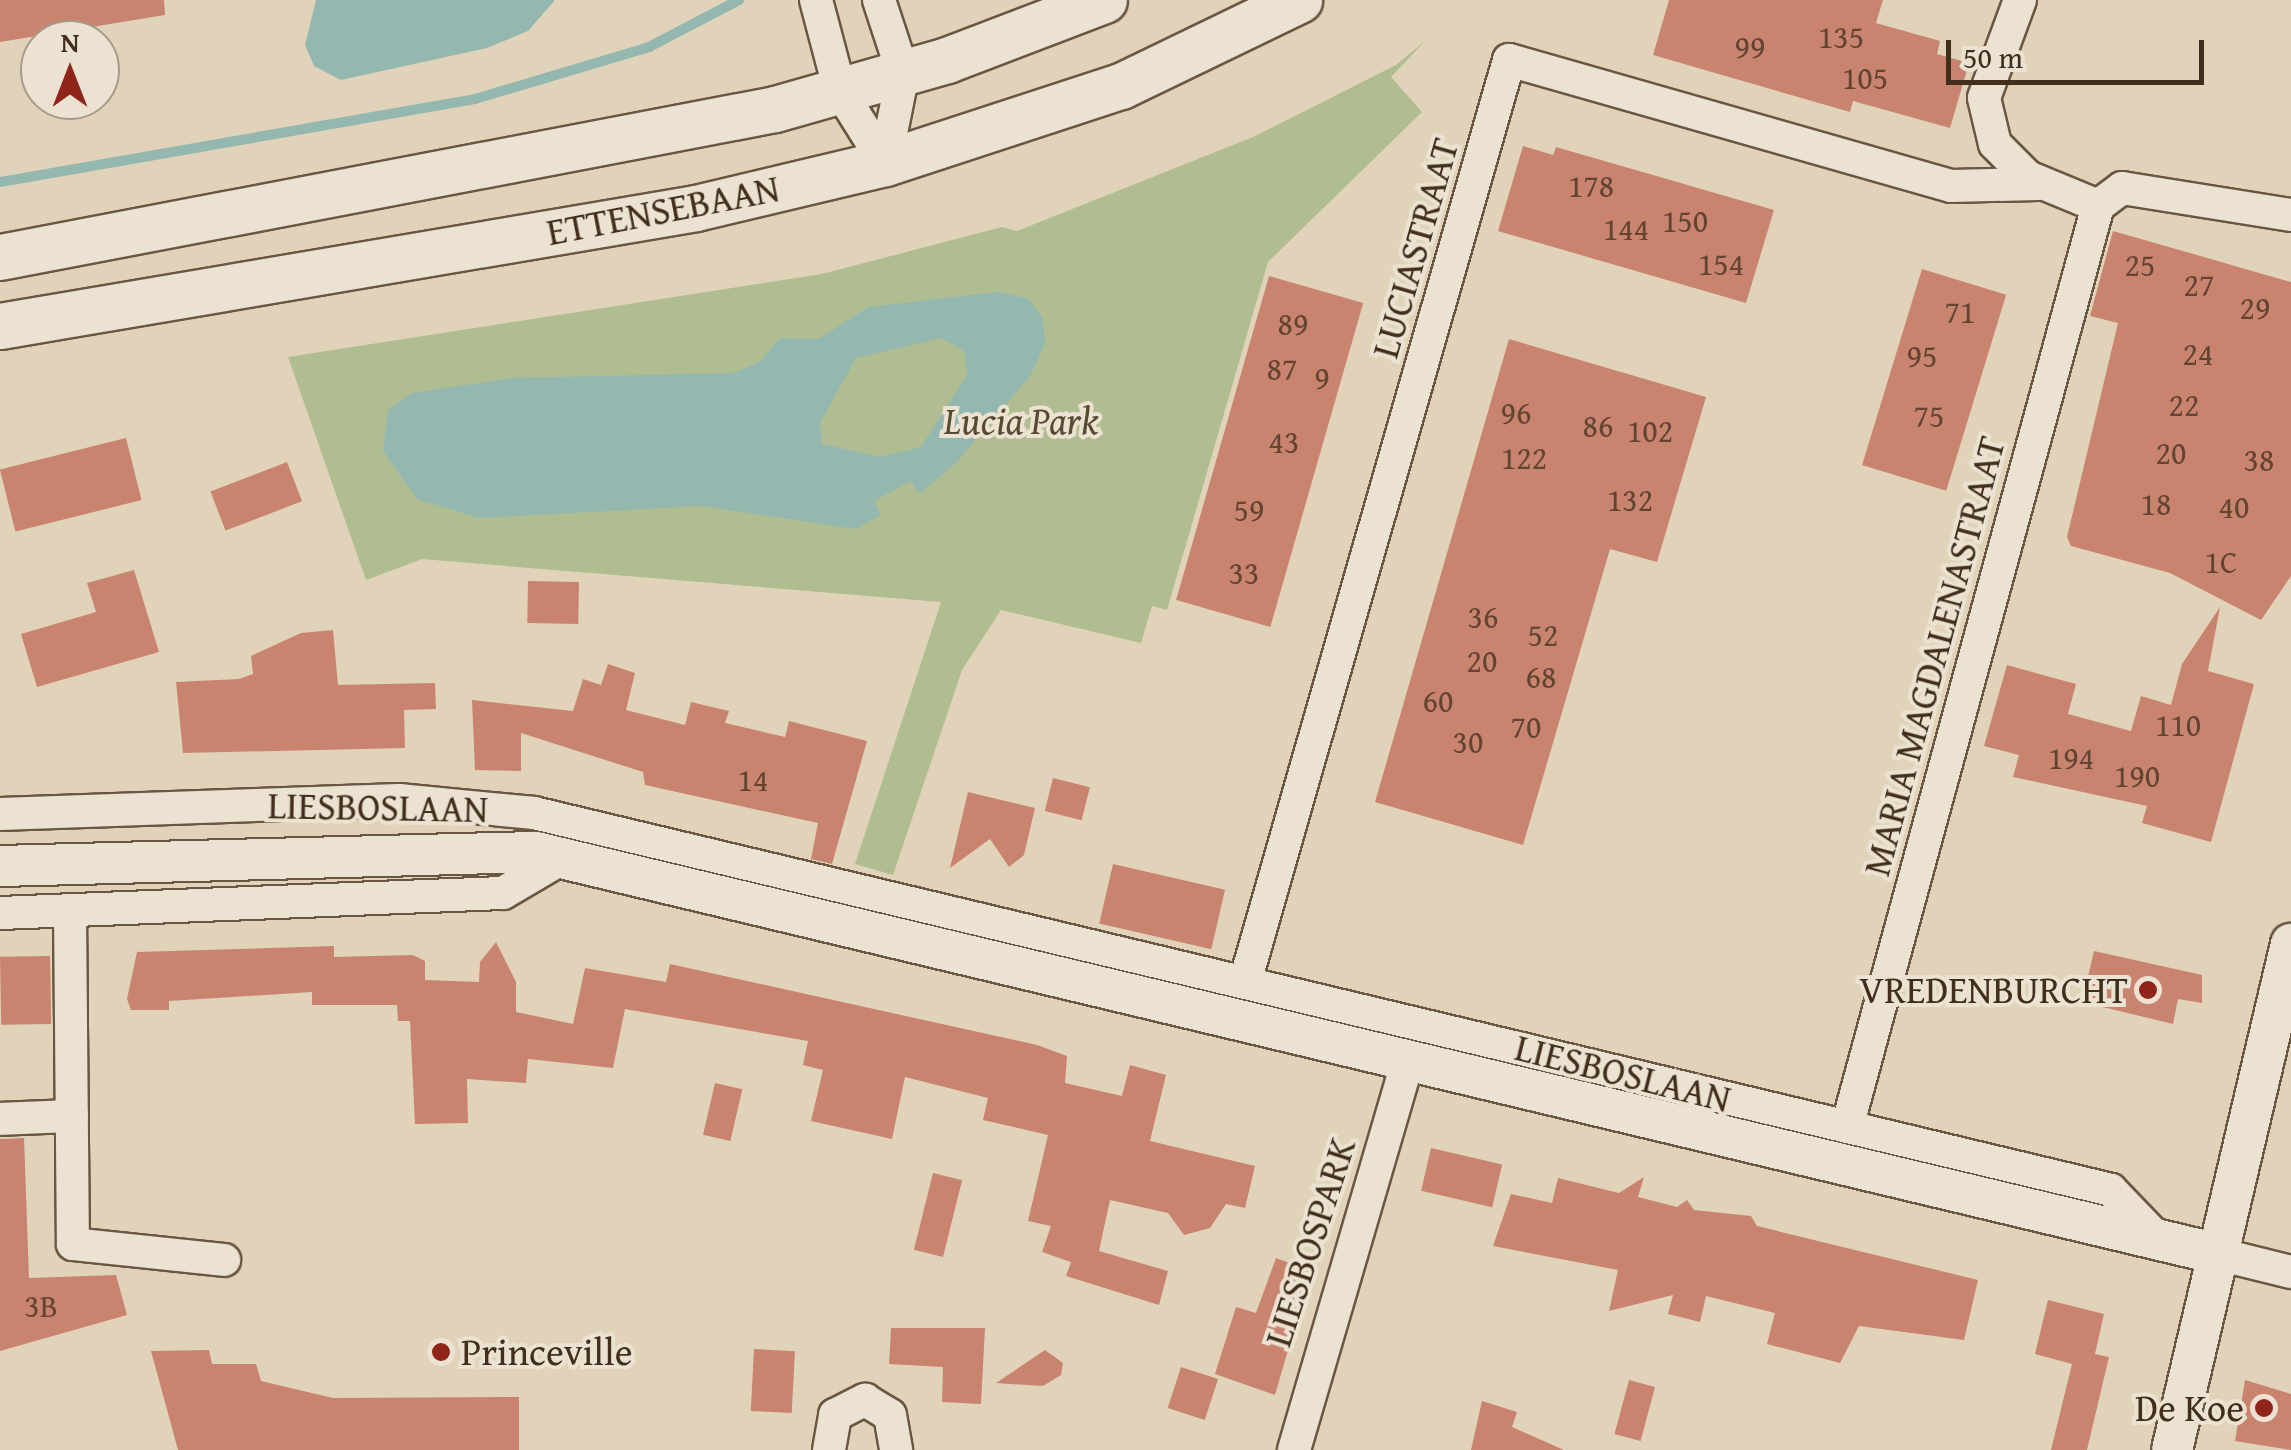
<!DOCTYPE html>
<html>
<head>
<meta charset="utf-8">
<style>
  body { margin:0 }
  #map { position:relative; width:2291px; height:1450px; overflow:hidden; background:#e1d3b9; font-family:"Gentium Book Plus",serif }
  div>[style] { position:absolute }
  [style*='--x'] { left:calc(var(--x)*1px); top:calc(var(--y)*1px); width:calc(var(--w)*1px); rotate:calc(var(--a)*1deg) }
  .green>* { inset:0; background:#b0bd91 }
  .water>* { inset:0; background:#94b8af }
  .stream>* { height:10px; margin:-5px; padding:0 5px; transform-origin:5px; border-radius:5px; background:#94b8af }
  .building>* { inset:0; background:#c98470; transform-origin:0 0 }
  .roads { filter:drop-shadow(2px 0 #695743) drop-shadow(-2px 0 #695743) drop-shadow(0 2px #695743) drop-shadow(0 -2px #695743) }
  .minor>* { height:32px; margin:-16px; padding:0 16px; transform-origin:16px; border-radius:16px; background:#ece2d2 }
  .tertiary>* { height:40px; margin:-20px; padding:0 20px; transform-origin:20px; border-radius:20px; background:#ece2d2 }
  .secondary>* { height:45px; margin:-22.5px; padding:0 22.5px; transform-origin:22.5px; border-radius:22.5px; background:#ece2d2 }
  .dots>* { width:28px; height:28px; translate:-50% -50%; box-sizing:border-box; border:5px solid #ece2d2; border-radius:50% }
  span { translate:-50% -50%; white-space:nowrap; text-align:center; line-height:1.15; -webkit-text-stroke:8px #ece2d2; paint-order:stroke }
  .number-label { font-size:32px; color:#634431 }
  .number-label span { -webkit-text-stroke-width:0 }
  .street-label { font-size:38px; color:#412e1c }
  .park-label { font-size:38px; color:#574b33; font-style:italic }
  .poi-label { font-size:38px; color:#412e1c }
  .right { translate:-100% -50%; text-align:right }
  .left { translate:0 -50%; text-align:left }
  .north { position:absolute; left:20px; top:20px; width:100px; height:100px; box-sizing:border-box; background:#ece2d2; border:2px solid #a89a89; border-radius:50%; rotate:0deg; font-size:28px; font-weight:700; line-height:40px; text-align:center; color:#412e1c }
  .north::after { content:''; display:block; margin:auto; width:35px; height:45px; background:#8f2418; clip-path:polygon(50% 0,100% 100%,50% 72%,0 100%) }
  .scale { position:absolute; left:1946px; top:40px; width:258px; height:45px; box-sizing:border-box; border:5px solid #412e1c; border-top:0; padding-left:12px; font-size:30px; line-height:35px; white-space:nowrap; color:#412e1c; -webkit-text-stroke:8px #ece2d2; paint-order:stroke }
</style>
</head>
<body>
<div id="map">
  <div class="green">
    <i style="clip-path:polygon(1426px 40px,1391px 77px,1422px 112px,1268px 262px,1167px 610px,1152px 606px,1141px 643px,1001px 610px,962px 670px,893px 875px,855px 864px,941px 602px,422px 559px,366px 580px,288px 357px,822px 274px,1002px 227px,1017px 231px,1253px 137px,1396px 65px)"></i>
  </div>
  <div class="water">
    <i style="clip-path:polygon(316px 0,555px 0,528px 31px,487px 48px,341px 80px,314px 66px,305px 45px)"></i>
    <i style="clip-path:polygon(evenodd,998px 292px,1029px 299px,1043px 319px,1045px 344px,1030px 376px,956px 463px,919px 494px,911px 481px,874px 501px,881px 515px,856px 529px,701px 506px,479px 518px,417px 499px,383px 451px,388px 410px,412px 393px,513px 378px,733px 373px,760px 362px,780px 338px,819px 339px,868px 307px,998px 292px,941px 338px,964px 351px,967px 375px,921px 447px,880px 457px,822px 444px,820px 423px,856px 358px,941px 338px)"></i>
  </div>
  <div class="stream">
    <i style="--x:0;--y:182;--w:482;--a:-9.9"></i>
    <i style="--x:475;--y:99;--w:182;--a:-16.6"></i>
    <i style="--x:649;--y:47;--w:102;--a:-27.6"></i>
  </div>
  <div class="building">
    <i style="clip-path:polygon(0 0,164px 0,165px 15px,0 42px)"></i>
    <i style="clip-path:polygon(1669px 0,1883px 0,1876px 23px,1940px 41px,1937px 54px,1969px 63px,1950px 128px,1853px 101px,1850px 112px,1653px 55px)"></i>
    <i style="clip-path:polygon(1523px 146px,1553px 155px,1556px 147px,1774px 210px,1746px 303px,1498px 231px)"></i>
    <i style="clip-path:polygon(2113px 231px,2291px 282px,2291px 576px,2261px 620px,2170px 573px,2071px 546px,2067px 537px,2118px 323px,2090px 316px)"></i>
    <i style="left:1922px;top:269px;width:88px;height:205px;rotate:17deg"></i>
    <i style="left:1269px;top:276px;width:98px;height:337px;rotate:16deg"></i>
    <i style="clip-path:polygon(1509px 339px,1706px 397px,1657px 562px,1610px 549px,1523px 845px,1375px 802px)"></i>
    <i style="left:126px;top:438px;width:64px;height:130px;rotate:76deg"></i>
    <i style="left:287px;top:462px;width:42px;height:82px;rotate:69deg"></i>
    <i style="clip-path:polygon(134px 570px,159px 652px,37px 687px,21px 634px,96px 612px,87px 583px)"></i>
    <i style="left:528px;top:581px;width:51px;height:42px;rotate:1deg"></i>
    <i style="clip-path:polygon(2220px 607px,2208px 671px,2254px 684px,2211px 842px,2142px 823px,2147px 806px,2013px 777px,2019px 755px,1984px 746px,2007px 665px,2076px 684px,2068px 714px,2131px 731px,2141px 696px,2171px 705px,2182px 664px)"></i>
    <i style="clip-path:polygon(333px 630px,338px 685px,435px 683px,436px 709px,404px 710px,405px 748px,183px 753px,176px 682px,239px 679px,253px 674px,251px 656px,301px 633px)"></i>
    <i style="clip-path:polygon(608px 664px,635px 673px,626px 710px,685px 725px,691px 702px,729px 711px,725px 723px,785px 737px,789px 721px,867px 741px,832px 864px,811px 859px,818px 823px,645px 785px,643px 772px,521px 733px,521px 771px,475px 770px,472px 700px,573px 711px,583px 679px,601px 685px)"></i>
    <i style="left:1053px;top:778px;width:38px;height:34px;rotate:14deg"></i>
    <i style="clip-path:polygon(968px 792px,1035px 808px,1024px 855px,1009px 867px,990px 839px,950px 868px)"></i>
    <i style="left:1113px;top:864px;width:115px;height:61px;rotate:13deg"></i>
    <i style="clip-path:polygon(496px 942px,516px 982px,516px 1012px,573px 1024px,585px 968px,666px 982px,670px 964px,1037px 1045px,1067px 1056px,1065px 1083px,1122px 1096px,1130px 1065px,1166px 1075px,1150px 1141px,1255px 1166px,1245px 1208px,1226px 1204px,1210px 1228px,1184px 1235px,1168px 1213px,1110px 1200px,1099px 1251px,1168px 1271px,1159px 1305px,1066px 1276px,1071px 1262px,1042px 1252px,1051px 1226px,1028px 1221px,1048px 1135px,983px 1120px,988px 1098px,905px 1077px,892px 1139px,811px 1121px,823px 1070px,803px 1065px,808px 1041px,625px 1009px,613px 1068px,528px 1059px,526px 1083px,467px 1079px,468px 1123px,415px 1124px,410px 1021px,398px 1021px,397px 1005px,312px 1005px,312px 992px,169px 1001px,169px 1010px,131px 1010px,127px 999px,137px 952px,334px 946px,334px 957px,413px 955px,425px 961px,425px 980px,479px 982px,480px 962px)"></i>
    <i style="clip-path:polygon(2094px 951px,2202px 975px,2202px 1003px,2178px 999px,2173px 1024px,2082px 1002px)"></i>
    <i style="left:50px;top:956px;width:68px;height:50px;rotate:89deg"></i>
    <i style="left:715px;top:1083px;width:28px;height:53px;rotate:13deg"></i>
    <i style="clip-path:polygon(24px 1138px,29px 1278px,116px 1275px,127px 1315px,0 1351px,0 1139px)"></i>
    <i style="left:1431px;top:1148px;width:73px;height:44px;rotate:13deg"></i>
    <i style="left:933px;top:1173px;width:30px;height:79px;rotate:14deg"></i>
    <i style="clip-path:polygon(1644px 1177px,1638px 1197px,1677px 1207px,1687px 1200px,1694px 1210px,1751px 1216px,1757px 1226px,1978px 1280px,1964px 1340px,1859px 1326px,1840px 1363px,1767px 1344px,1775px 1313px,1706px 1296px,1700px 1322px,1668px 1314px,1673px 1295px,1609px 1311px,1618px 1270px,1493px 1246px,1511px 1194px,1552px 1203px,1558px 1178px,1619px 1193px)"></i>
    <i style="clip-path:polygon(1276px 1258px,1311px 1271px,1275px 1395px,1215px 1374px,1236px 1307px,1256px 1313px)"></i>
    <i style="clip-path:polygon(2048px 1300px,2104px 1314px,2095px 1354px,2109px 1357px,2087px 1450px,2051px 1450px,2072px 1364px,2035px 1354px)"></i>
    <i style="clip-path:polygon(891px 1328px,985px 1328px,981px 1404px,942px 1402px,943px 1367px,889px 1364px)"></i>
    <i style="left:754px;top:1349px;width:41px;height:62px;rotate:3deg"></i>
    <i style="clip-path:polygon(209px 1350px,212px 1364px,256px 1364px,261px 1381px,333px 1398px,519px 1397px,519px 1450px,178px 1450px,151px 1351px)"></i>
    <i style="clip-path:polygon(1045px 1350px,1063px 1363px,1061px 1375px,1043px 1386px,996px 1383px)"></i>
    <i style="left:1181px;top:1367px;width:39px;height:43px;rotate:18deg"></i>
    <i style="left:1629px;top:1380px;width:27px;height:56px;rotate:15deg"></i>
    <i style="clip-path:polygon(2245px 1380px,2291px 1394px,2291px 1450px,2235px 1441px)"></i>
    <i style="clip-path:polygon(1482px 1401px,1517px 1412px,1512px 1427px,1564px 1450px,1471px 1450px)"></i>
  </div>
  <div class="roads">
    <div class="minor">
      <i style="--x:816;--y:0;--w:94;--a:75.2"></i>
      <i style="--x:840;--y:91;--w:85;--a:58"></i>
      <i style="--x:879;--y:0;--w:77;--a:71.8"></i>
      <i style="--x:903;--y:73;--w:92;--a:101.3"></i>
      <i style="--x:2020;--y:0;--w:104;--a:110.2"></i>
      <i style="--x:1984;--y:98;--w:47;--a:76.6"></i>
      <i style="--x:1995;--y:144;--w:47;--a:45"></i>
      <i style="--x:2028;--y:177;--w:76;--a:22.5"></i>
      <i style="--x:2098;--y:206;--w:30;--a:-37"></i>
      <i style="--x:2122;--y:188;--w:171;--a:9.1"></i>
      <i style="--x:0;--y:814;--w:399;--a:-2"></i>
      <i style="--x:399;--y:800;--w:136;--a:5.5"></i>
      <i style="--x:534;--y:813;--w:1621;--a:13.44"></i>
      <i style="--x:2111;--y:1190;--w:69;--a:46.2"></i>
      <i style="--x:70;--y:910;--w:334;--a:89.5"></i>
      <i style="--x:73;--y:1244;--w:152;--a:6"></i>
      <i style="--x:0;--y:913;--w:503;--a:-2.28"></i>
      <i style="--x:503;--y:893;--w:71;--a:-30.5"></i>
      <i style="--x:1245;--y:982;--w:959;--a:-74.02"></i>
      <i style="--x:1509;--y:60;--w:460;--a:15.9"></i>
      <i style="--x:1951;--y:186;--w:87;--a:-1.3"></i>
      <i style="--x:0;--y:1119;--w:72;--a:-2.4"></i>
      <i style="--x:1847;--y:1127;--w:955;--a:-74.76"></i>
      <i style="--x:2218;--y:1254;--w:75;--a:13.9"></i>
      <i style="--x:829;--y:1450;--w:36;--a:-80"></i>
      <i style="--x:835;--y:1415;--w:34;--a:-27"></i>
      <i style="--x:865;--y:1400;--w:29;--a:31"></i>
      <i style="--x:890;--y:1415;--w:36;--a:80"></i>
      <i style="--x:1294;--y:1450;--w:406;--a:-73.7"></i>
    </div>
    <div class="tertiary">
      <i style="--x:0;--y:866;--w:536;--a:-1.5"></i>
      <i style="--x:536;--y:852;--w:1729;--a:13.44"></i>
      <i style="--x:2172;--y:1450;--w:520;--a:-76.77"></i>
    </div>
    <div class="secondary">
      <i style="--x:0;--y:257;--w:789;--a:-10.81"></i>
      <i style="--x:775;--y:109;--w:179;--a:-15.9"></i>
      <i style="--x:947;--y:60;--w:168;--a:-20.9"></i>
      <i style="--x:0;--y:326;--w:706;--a:-9.62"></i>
      <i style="--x:696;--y:208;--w:194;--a:-13.4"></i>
      <i style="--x:885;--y:163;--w:248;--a:-18.1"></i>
      <i style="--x:1121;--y:86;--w:198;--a:-25.8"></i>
    </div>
  </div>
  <div class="dots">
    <i style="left:2148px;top:990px;background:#8f2418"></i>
    <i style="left:441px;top:1352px;background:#8f2418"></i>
    <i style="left:2264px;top:1408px;background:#8f2418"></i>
  </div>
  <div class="number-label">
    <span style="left:1841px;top:37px">135</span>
    <span style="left:1750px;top:47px">99</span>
    <span style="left:1865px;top:78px">105</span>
    <span style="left:1591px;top:186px">178</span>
    <span style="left:1685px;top:221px">150</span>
    <span style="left:1626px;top:229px">144</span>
    <span style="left:1721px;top:264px">154</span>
    <span style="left:2140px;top:265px">25</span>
    <span style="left:2199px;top:285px">27</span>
    <span style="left:2255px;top:308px">29</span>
    <span style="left:1960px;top:312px">71</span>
    <span style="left:1293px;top:324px">89</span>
    <span style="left:2198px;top:354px">24</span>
    <span style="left:1922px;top:356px">95</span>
    <span style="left:1282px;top:369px">87</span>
    <span style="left:1322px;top:378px">9</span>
    <span style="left:2184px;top:405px">22</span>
    <span style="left:1516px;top:413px">96</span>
    <span style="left:1929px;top:416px">75</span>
    <span style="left:1598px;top:426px">86</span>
    <span style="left:1650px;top:431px">102</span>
    <span style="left:1284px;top:442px">43</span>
    <span style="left:2171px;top:453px">20</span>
    <span style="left:1524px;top:458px">122</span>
    <span style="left:2259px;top:460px">38</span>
    <span style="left:1630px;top:500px">132</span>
    <span style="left:2156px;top:504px">18</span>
    <span style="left:2234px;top:507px">40</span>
    <span style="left:1249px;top:510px">59</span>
    <span style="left:2221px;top:562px">1C</span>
    <span style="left:1244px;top:573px">33</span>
    <span style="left:1483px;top:617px">36</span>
    <span style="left:1543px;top:635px">52</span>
    <span style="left:1482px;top:661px">20</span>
    <span style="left:1541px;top:677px">68</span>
    <span style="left:1438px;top:701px">60</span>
    <span style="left:2178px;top:725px">110</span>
    <span style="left:1526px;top:727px">70</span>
    <span style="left:1468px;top:742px">30</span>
    <span style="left:2071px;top:758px">194</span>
    <span style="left:2137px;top:776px">190</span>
    <span style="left:753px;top:780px">14</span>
    <span style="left:41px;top:1306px">3B</span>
  </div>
  <div class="street-label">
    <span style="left:663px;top:210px;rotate:-11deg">ETTENSEBAAN</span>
    <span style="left:1415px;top:248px;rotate:-74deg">LUCIASTRAAT</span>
    <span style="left:1934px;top:656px;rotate:-75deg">MARIA MAGDALENASTRAAT</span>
    <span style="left:378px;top:807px;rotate:1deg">LIESBOSLAAN</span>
    <span style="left:1623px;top:1073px;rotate:14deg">LIESBOSLAAN</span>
    <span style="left:1310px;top:1242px;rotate:-72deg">LIESBOSPARK</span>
  </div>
  <div class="park-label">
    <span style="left:1021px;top:421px">Lucia Park</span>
  </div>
  <div class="poi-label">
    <span class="right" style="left:2128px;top:990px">VREDENBURCHT</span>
    <span class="left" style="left:461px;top:1352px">Princeville</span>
    <span class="right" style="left:2244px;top:1408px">De Koe</span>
  </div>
  <div class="north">N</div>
  <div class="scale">50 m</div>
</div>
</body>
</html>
